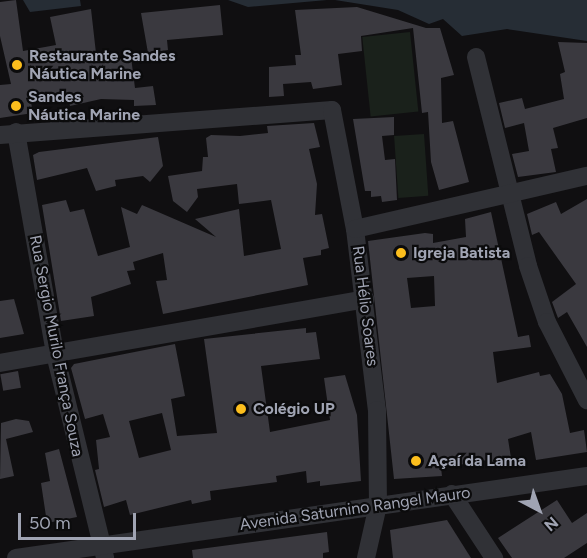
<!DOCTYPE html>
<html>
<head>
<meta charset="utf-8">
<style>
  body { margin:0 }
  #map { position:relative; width:587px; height:558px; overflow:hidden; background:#100f11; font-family:Figtree,sans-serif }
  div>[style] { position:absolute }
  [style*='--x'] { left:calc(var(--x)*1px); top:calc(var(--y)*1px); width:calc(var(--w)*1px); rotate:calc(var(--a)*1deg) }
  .green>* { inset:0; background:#1a211b; transform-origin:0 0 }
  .water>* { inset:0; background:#262d35 }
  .building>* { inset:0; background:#3a393f; transform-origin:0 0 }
  .minor>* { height:18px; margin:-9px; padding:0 9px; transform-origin:9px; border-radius:9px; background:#303136 }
  .dots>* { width:16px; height:16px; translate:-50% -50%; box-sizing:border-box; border:3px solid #0b0b0c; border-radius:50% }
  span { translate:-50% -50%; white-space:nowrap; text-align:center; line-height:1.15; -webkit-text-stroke:4.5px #0b0b0c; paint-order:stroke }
  .poi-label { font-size:16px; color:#a0a4b3; font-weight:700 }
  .left { translate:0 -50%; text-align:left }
  .street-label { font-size:16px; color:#a0a4b3 }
  .north { position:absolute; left:509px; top:480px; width:60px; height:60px; -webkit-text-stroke:4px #0b0b0c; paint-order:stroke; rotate:139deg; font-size:16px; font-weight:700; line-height:24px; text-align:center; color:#a0a4b3 }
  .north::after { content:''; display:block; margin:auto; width:21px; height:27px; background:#a0a4b3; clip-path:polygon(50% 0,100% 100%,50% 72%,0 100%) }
  .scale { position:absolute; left:18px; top:513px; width:118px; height:27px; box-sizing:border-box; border:3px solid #a0a4b3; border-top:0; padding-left:8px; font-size:18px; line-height:21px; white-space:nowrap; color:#a0a4b3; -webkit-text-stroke:4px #0b0b0c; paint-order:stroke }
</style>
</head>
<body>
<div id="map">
  <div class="green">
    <i style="left:410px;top:32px;width:80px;height:48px;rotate:84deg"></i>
    <i style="left:424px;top:134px;width:62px;height:30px;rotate:86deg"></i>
  </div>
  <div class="water">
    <i style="clip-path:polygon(23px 0,80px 0,81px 6px,30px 12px)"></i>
    <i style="clip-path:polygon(228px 0,327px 0,248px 7px)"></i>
    <i style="clip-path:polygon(335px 0,587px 0,587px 41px,507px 29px,462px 36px,443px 19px,429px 24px,398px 10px)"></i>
  </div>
  <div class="building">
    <i style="clip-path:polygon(16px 0,23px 51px,56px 45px,50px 17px,91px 9px,97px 62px,131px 57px,135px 88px,153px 86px,156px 105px,134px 106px,134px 100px,101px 99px,70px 106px,68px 97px,31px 102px,33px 113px,0 118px,0 85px,11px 84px,0 36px,0 2px)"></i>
    <i style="clip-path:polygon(220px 5px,223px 35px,167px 40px,168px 50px,148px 53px,141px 13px)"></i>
    <i style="clip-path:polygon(357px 7px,426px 28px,440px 28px,454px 75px,441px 78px,442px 123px,453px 121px,469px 182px,439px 190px,431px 162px,428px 112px,422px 113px,413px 28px,361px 36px,362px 51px,338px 54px,342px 85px,313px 89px,311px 82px,283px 84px,284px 96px,269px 97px,269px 67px,296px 65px,295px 55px,301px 55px,295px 10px)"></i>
    <i style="clip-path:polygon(558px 42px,587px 43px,587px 118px,553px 128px,558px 148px,551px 149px,556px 172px,518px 177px,512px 154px,529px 151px,524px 123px,505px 128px,499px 103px,522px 98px,525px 109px,564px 99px,560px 74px,565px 72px)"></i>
    <i style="clip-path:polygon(394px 117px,394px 135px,382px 136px,385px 160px,395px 159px,397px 200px,382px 202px,381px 196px,371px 197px,371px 191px,365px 191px,353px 119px)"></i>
    <i style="clip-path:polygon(314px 123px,320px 147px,309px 149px,317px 184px,315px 215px,322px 214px,329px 248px,321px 250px,321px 255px,303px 258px,308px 285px,163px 314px,156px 281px,167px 280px,163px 253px,133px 262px,135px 270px,127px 271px,131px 284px,91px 297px,94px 316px,61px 321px,42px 205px,66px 200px,70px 212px,84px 209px,98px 256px,130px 247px,121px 207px,137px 214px,142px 205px,216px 237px,195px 219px,239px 209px,244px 256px,281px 249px,271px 200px,239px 204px,237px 184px,197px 189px,198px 197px,187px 212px,173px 201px,168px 176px,202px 171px,203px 157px,208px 157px,206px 138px,211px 135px,240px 136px,268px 133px,267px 126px)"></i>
    <i style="clip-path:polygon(158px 137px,163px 166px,150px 182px,143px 176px,115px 180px,116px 186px,96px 191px,87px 168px,37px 180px,33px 155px,39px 152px)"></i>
    <i style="clip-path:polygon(587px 199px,587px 347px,567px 312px,558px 318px,552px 302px,576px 284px,539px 232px,532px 235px,527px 214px,556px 202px,561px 214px)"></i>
    <i style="clip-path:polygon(evenodd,491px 212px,518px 337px,529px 335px,531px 347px,493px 352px,497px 383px,539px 372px,540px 376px,550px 374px,562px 394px,570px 433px,584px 430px,587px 452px,536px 460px,531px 432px,508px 439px,511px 458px,501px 466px,487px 467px,487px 460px,441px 468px,442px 476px,394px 479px,368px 241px,425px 233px,433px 234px,433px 243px,466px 237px,465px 219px,491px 212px,434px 276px,435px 306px,411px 308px,407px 278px,434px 276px)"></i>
    <i style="clip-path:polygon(14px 299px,24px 334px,0 338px,0 301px)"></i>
    <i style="clip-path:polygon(evenodd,306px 328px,306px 333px,316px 332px,320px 359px,261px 366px,270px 432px,330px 420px,324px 378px,345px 375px,357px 415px,361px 481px,320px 486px,320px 481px,307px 483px,306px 471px,276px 476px,277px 482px,210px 491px,211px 500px,192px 504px,191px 500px,130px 515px,126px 500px,104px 507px,95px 470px,99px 469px,96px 440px,110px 437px,103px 414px,85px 419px,71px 368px,74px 364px,175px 344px,185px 396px,171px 399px,177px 436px,217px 433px,204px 339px,306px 328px,162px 413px,171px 450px,139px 458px,129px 421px,162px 413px)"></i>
    <i style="left:18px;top:371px;width:17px;height:18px;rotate:80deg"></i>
    <i style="clip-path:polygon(16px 419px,29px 421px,33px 432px,6px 439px,14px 476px,0 479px,1px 423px)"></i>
    <i style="clip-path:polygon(59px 449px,77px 517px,47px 523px,41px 483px,50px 481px,45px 453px)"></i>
    <i style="clip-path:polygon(557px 500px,572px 523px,587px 513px,587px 543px,564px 558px,512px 558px,498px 538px)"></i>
    <i style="clip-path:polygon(447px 520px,471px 558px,393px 558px,390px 530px)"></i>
    <i style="clip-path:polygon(327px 532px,329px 552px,323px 553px,323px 558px,193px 558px,192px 550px)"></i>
  </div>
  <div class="minor">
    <i style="--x:476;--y:57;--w:215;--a:76"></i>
    <i style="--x:528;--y:266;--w:59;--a:71.3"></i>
    <i style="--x:547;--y:322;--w:88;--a:62.9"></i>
    <i style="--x:16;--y:132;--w:225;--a:80"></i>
    <i style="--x:55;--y:354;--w:210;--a:76.2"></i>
    <i style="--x:0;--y:135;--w:333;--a:-4.3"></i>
    <i style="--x:332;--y:110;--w:121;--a:79.1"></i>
    <i style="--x:355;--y:229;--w:182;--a:83.1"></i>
    <i style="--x:377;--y:410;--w:95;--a:89.4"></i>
    <i style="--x:378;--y:505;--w:54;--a:102.8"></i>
    <i style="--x:355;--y:229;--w:238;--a:-12.9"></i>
    <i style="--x:0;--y:363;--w:371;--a:-9.9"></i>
    <i style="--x:452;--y:494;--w:77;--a:56.7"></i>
    <i style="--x:16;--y:558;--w:577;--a:-8.17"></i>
  </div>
  <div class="dots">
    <i style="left:17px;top:65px;background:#fcbe1d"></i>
    <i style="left:16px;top:106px;background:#fcbe1d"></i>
    <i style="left:401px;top:253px;background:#fcbe1d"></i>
    <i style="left:241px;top:409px;background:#fcbe1d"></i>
    <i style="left:416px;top:461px;background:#fcbe1d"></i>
  </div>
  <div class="poi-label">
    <span class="left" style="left:29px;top:65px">Restaurante Sandes<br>Náutica Marine</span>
    <span class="left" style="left:28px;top:106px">Sandes<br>Náutica Marine</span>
    <span class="left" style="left:413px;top:253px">Igreja Batista</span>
    <span class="left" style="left:253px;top:409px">Colégio UP</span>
    <span class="left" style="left:428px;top:461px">Açaí da Lama</span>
  </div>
  <div class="street-label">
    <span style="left:365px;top:306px;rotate:83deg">Rua Hélio Soares</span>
    <span style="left:56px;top:346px;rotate:79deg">Rua Sergio Murilo França Souza</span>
    <span style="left:355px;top:509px;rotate:-8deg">Avenida Saturnino Rangel Mauro</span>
  </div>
  <div class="north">N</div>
  <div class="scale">50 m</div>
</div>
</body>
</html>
